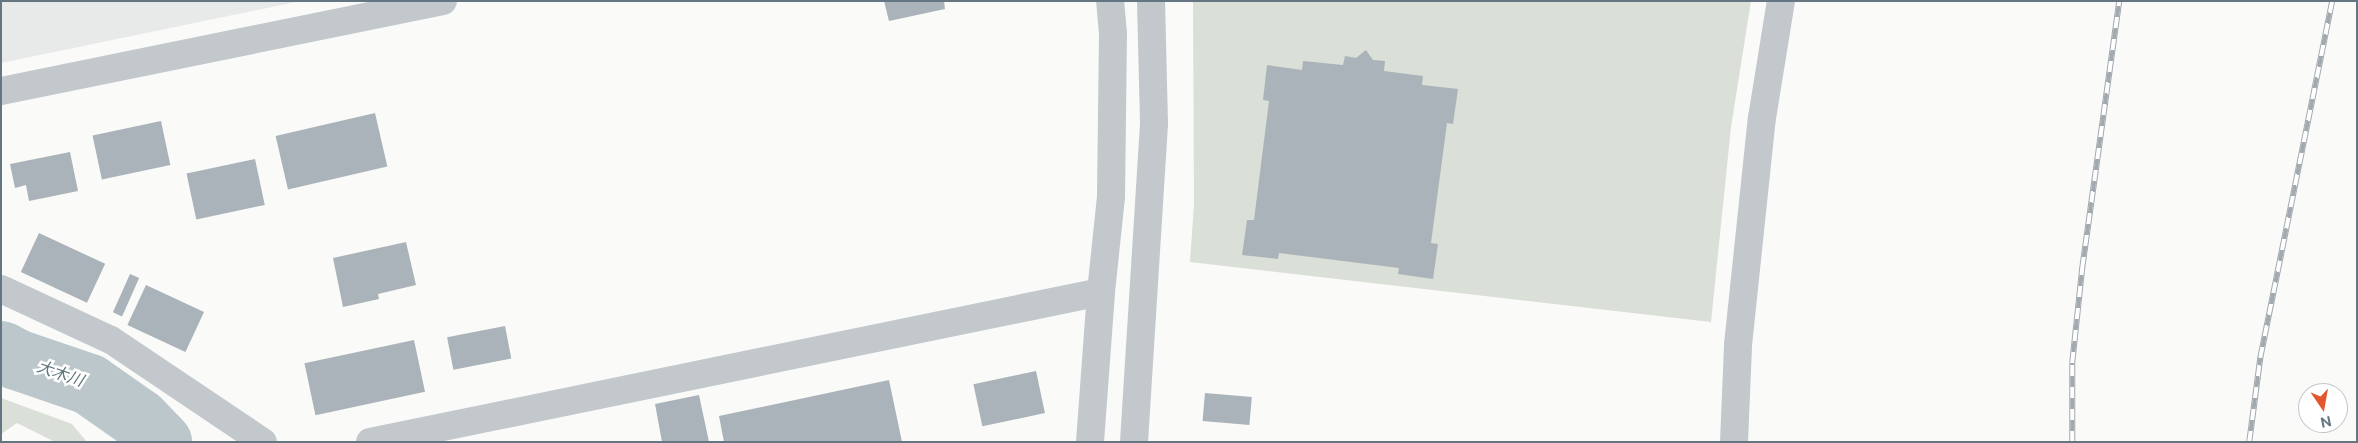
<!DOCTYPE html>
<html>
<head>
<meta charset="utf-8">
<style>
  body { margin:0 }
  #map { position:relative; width:2358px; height:443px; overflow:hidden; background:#fafaf8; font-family:"Public Sans","Noto Sans JP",sans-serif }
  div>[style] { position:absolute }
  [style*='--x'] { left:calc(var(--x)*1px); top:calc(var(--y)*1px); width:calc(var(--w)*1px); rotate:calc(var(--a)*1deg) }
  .built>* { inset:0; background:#e8e9e9 }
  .green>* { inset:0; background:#dadfd7 }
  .river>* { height:61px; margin:-30.5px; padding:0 30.5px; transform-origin:30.5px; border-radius:30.5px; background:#bbc7cb }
  .building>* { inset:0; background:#aab3b9; transform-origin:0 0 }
  .minor>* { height:28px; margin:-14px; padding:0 14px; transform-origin:14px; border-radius:14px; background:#c3c8cc }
  .rail>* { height:5.5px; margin-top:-2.75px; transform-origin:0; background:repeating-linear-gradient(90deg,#fff 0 11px,#a2aab0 0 22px); box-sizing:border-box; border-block:1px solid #a2aab0 }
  span { translate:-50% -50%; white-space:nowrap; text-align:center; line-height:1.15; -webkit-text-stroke:5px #fff; paint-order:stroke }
  .water-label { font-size:16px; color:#60757c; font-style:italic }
  .frame { position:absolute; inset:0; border:2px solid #657683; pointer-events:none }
  .north { position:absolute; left:2298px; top:383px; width:50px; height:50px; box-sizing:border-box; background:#fff; border:1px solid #c1c8cd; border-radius:50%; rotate:168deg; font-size:14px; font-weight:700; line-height:20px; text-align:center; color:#657683 }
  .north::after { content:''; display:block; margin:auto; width:18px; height:22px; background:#e4572e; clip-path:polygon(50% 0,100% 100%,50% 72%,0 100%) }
</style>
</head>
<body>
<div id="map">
  <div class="built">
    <i style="clip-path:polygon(1px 1px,301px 1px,1px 63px)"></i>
  </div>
  <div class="green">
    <i style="clip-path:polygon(1193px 1px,1751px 1px,1731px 127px,1711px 322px,1190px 262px,1194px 204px)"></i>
    <i style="clip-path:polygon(1px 398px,72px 424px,87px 442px,55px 442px,17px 423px,1px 434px)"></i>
  </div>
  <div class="river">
    <i style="--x:1;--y:351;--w:17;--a:28"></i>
    <i style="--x:16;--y:359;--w:77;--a:18.9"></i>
    <i style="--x:89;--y:384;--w:61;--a:35"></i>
    <i style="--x:139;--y:419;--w:32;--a:46"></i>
  </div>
  <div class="building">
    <i style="clip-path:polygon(884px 1px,944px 1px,945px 9px,889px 21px)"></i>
    <i style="clip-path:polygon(1366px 50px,1373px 60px,1385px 61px,1384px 71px,1423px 76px,1422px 85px,1458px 89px,1453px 124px,1447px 123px,1431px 243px,1438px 244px,1433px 279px,1398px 274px,1399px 268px,1279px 253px,1278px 259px,1242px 255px,1247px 220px,1254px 220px,1269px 101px,1263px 100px,1267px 65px,1302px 70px,1303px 61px,1343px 65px,1345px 56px,1356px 58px)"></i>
    <i style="left:375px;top:113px;width:55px;height:102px;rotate:77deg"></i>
    <i style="left:161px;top:121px;width:45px;height:70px;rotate:78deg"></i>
    <i style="clip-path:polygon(70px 152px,78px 191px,29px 201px,26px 185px,15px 188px,10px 164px)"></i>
    <i style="left:255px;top:159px;width:47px;height:70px;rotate:78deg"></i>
    <i style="left:39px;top:233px;width:73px;height:43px;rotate:25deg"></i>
    <i style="clip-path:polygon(406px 242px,416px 285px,378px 294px,379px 299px,343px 307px,333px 258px)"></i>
    <i style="left:130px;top:274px;width:10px;height:42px;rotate:24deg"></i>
    <i style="left:146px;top:285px;width:64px;height:44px;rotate:25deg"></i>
    <i style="left:505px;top:326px;width:33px;height:59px;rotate:79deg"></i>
    <i style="left:414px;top:340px;width:53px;height:112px;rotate:78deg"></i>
    <i style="left:1036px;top:371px;width:43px;height:64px;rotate:78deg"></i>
    <i style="clip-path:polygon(889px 380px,902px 442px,724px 442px,719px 416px)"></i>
    <i style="left:1205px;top:393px;width:47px;height:28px;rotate:5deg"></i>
    <i style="clip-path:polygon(699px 395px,709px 442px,662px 442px,655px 404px)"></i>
  </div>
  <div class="minor">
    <i style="--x:1;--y:91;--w:451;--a:-11.5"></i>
    <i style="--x:1;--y:289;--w:121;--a:24.9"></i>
    <i style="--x:111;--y:340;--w:183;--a:33.9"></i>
    <i style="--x:370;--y:442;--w:746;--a:-11.6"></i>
    <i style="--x:1090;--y:442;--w:150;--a:-85.8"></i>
    <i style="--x:1101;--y:292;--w:96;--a:-84"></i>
    <i style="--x:1111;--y:197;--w:163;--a:-89.3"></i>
    <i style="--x:1113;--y:34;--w:33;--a:-95"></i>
    <i style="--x:1134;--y:442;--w:320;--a:-86.4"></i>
    <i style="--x:1154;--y:123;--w:122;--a:-91.4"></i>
    <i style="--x:1734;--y:442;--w:97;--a:-87.6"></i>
    <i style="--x:1738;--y:345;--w:228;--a:-84"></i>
    <i style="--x:1762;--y:118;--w:119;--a:-80.8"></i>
  </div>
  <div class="rail">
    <i style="--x:2072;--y:442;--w:79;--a:-90"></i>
    <i style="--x:2072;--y:363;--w:96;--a:-84"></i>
    <i style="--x:2082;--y:268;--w:270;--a:-82.1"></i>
    <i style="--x:2249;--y:442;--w:85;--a:-82.5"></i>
    <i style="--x:2260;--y:358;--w:364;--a:-78.6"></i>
  </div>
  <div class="water-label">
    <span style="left:60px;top:374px;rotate:19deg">大木川</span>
  </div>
  <div class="frame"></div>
  <div class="north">N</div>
</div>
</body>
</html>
